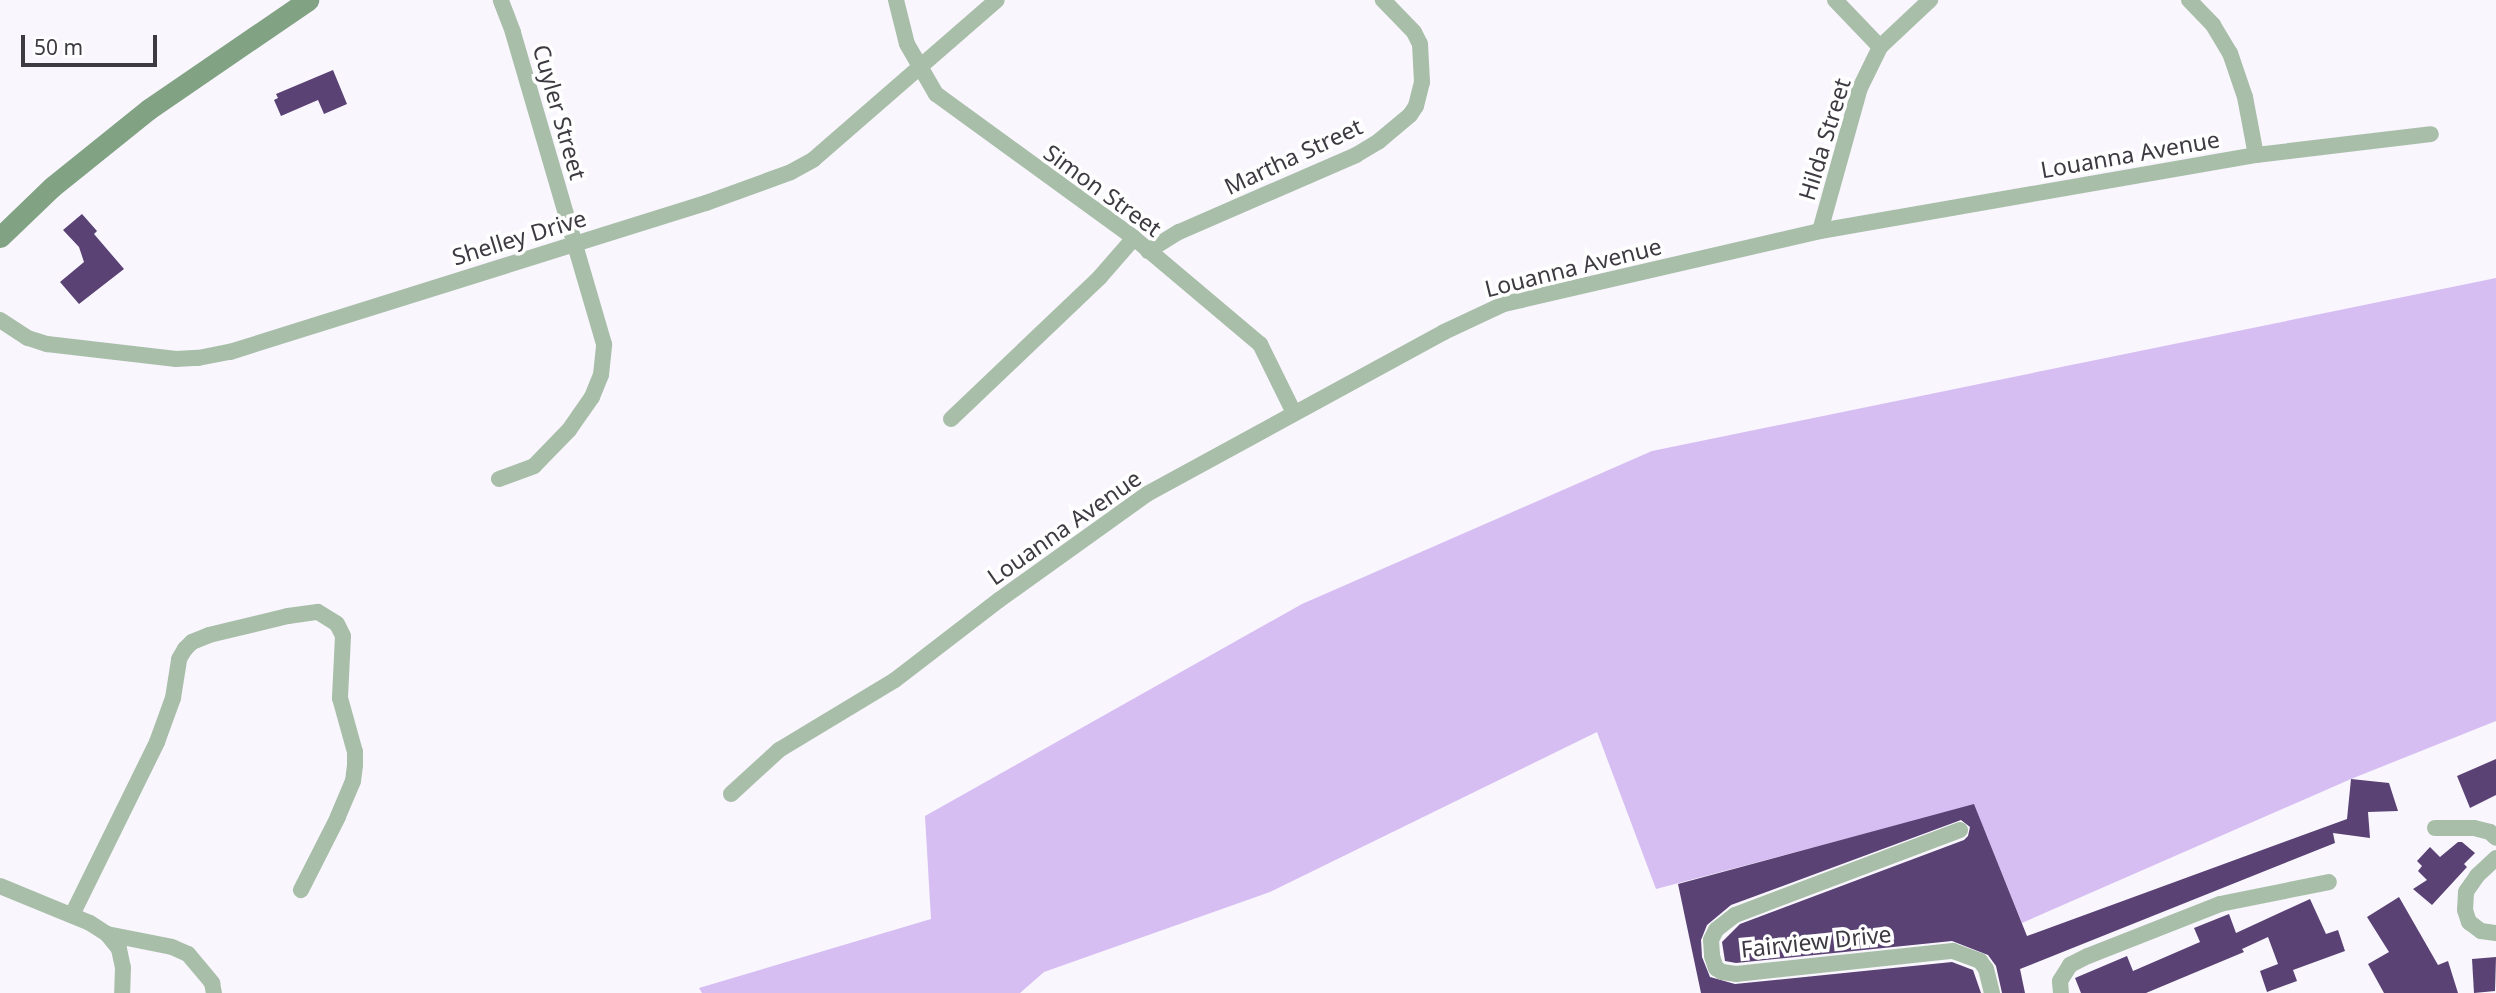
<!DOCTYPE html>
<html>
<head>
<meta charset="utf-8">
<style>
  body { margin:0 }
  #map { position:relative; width:2496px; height:993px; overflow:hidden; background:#f9f6fe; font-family:"Noto Sans",sans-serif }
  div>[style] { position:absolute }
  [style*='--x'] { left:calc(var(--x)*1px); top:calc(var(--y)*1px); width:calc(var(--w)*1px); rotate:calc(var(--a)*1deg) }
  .green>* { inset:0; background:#d6bef3 }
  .building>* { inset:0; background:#5a4274 }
  .street>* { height:16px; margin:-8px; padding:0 8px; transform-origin:8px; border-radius:8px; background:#a8bea9 }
  .secondary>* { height:21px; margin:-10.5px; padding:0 10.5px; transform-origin:10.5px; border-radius:10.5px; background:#81a283 }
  span { translate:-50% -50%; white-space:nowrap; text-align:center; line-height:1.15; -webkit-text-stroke:7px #fff; paint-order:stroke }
  .street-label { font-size:23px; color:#3e3a42 }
  .scale { position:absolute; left:21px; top:35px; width:136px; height:32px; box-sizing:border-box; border:4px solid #3e3a42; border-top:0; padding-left:9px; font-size:21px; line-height:24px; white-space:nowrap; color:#3e3a42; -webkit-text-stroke:5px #fff; paint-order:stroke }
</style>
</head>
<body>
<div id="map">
  <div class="green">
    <i style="clip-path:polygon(2496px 278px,2496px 721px,2351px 779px,2022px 923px,1974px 805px,1656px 889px,1597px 732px,1270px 892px,1044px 972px,1020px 993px,702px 993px,699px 988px,931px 919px,925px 816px,1302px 604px,1652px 451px)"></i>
  </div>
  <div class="building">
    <i style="clip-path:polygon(333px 70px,347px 104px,324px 114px,318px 100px,281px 116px,274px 100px,278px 98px,276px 94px)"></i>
    <i style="clip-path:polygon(82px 214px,97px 231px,94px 234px,124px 269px,79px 304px,60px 282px,84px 262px,79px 247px,63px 230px)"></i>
    <i style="clip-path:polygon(2496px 759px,2496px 795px,2470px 808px,2457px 776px)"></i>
    <i style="clip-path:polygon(2351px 779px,2389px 783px,2398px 811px,2368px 812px,2370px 838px,2333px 833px,2335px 843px,2020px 969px,2025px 993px,2002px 993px,1996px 966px,1988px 955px,1952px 941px,1736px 963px,1725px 961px,1722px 942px,1740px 924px,1964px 840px,1968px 836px,1970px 827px,1961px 820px,1731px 905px,1707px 925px,1701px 940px,1702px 957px,1710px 977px,1735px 984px,1952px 962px,1973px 970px,1981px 993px,1701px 993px,1678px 884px,1974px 804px,2027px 936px,2347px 819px)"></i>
    <i style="clip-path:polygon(2458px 842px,2462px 842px,2475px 853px,2464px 864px,2467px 867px,2432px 905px,2413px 889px,2427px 880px,2418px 871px,2422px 866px,2417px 861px,2430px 847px,2440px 857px)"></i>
    <i style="clip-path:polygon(2399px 897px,2438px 965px,2448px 961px,2458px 993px,2384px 993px,2368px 964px,2389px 952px,2367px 917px)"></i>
    <i style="clip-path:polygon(2310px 899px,2326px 934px,2338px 930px,2345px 951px,2293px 970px,2297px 981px,2267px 992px,2260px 971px,2278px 964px,2268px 937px,2242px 949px,2244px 952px,2146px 993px,2081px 993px,2075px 978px,2127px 956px,2133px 971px,2200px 942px,2194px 928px,2229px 914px,2236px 933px)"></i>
    <i style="clip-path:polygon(2496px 957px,2495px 991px,2474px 993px,2472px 959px)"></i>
  </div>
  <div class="street">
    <i style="--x:896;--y:0;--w:45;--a:76"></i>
    <i style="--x:907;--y:44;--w:58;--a:59.9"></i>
    <i style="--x:936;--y:94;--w:245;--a:36"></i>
    <i style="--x:1134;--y:238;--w:165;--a:40.1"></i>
    <i style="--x:1260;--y:344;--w:77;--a:63.8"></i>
    <i style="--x:1835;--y:0;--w:65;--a:46.2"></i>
    <i style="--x:2189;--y:0;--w:35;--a:46"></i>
    <i style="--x:2213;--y:25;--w:33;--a:59"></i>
    <i style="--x:2230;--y:53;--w:46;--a:71.2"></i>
    <i style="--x:2245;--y:97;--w:59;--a:79.3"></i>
    <i style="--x:1820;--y:231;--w:148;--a:-74.4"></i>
    <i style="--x:1860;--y:88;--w:46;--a:-64"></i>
    <i style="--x:1880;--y:47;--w:69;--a:-43.2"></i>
    <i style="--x:1148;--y:251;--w:36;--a:-32"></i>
    <i style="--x:1179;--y:232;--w:193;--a:-23.5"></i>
    <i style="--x:1356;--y:155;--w:27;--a:-31"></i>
    <i style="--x:1379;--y:141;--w:40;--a:-40"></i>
    <i style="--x:1410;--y:115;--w:11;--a:-56"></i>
    <i style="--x:1416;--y:106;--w:25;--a:-76"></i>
    <i style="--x:1422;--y:82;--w:38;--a:-93"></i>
    <i style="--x:1420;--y:44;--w:13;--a:-117"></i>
    <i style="--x:1414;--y:32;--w:45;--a:-134.1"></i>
    <i style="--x:0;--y:320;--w:33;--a:33"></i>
    <i style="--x:28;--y:338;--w:20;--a:18"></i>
    <i style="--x:47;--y:344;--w:130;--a:6.6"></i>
    <i style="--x:176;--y:359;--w:22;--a:-3"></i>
    <i style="--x:198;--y:358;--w:33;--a:-11"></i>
    <i style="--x:230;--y:352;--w:499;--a:-17.4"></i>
    <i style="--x:706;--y:203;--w:90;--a:-20"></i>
    <i style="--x:791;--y:172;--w:26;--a:-29"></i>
    <i style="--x:814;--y:159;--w:242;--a:-41"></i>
    <i style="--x:951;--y:419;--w:206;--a:-43.6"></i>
    <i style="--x:1100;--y:277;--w:52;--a:-48.9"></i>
    <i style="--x:499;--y:479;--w:37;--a:-20"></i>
    <i style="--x:534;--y:466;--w:50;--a:-45.8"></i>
    <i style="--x:569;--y:430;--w:40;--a:-55.1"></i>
    <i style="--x:592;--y:397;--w:24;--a:-68"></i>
    <i style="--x:601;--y:375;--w:31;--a:-84"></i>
    <i style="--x:604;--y:344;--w:325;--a:-106.3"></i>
    <i style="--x:513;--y:32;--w:34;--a:-111"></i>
    <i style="--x:731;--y:794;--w:65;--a:-42.5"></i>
    <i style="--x:779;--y:750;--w:135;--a:-31.1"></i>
    <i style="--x:895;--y:680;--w:131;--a:-37.6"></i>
    <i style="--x:999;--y:600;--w:182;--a:-35.6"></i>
    <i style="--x:1147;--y:494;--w:338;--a:-28.6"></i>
    <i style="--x:1444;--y:332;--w:66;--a:-25"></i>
    <i style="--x:1504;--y:304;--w:324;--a:-13"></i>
    <i style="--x:1820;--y:231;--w:443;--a:-9.9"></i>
    <i style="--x:2256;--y:155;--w:176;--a:-6.8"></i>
    <i style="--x:2435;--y:828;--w:39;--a:0"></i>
    <i style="--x:2474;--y:828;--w:16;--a:14"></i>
    <i style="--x:2490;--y:832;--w:8;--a:45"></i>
    <i style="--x:1960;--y:830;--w:241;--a:159.3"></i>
    <i style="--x:1735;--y:915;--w:24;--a:142"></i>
    <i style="--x:1716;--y:930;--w:11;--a:117"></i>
    <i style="--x:1711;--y:940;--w:16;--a:86"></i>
    <i style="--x:1712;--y:956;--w:13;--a:72"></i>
    <i style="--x:1716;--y:968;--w:7;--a:34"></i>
    <i style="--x:1722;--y:972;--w:14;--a:8"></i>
    <i style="--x:1736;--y:974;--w:218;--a:-6.1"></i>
    <i style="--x:1953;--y:951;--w:29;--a:20"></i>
    <i style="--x:1980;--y:961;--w:10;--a:53"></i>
    <i style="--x:1986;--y:969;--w:25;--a:76"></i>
    <i style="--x:2496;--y:858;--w:26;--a:137"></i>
    <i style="--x:2477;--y:876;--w:19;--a:125"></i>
    <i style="--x:2466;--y:892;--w:18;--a:93"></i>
    <i style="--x:2465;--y:910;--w:13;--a:72"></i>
    <i style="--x:2469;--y:922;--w:15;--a:37"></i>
    <i style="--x:2481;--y:931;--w:15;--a:8"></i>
    <i style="--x:0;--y:886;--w:97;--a:22.3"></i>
    <i style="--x:90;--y:923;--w:20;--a:33"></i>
    <i style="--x:107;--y:934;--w:19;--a:51"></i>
    <i style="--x:119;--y:949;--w:19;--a:78"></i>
    <i style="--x:123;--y:968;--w:25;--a:92"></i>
    <i style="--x:72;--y:915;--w:193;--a:-63.8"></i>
    <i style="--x:157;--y:742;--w:47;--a:-70"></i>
    <i style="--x:173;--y:698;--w:39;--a:-81"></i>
    <i style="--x:179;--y:659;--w:12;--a:-59"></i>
    <i style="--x:185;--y:649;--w:10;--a:-45"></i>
    <i style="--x:192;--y:642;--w:18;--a:-22"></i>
    <i style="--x:209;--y:635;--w:81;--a:-13.5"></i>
    <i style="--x:288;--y:616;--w:30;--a:-8"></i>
    <i style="--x:318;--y:612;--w:22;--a:32"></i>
    <i style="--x:337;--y:624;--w:13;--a:63"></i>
    <i style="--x:343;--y:636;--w:62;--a:92.8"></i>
    <i style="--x:340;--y:698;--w:56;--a:74.5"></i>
    <i style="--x:355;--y:752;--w:13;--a:90"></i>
    <i style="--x:355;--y:765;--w:16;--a:97"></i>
    <i style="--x:353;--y:781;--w:39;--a:113"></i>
    <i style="--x:338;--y:817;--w:82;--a:116.9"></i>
    <i style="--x:107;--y:934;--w:66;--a:11.3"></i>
    <i style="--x:172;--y:947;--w:17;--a:24"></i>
    <i style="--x:188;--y:954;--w:38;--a:50"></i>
    <i style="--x:212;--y:983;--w:10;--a:79"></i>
    <i style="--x:2061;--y:993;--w:12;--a:-95"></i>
    <i style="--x:2060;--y:981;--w:19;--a:-58"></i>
    <i style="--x:2070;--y:965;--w:20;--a:-27"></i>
    <i style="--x:2088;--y:956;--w:142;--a:-21.5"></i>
    <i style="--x:2220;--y:904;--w:111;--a:-11.4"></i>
  </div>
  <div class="secondary">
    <i style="--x:0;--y:237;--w:72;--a:-43.9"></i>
    <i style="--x:52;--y:187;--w:124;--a:-38.8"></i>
    <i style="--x:149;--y:109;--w:193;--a:-34.4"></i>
  </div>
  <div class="street-label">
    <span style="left:560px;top:112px;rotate:74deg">Cuyler Street</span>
    <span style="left:1824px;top:139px;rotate:-73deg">Hilda Street</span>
    <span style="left:2130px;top:154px;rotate:-10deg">Louanna Avenue</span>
    <span style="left:1293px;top:156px;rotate:-25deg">Martha Street</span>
    <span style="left:1103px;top:190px;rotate:36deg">Simon Street</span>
    <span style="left:519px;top:237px;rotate:-17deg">Shelley Drive</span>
    <span style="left:1573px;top:267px;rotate:-14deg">Louanna Avenue</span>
    <span style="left:1064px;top:527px;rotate:-35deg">Louanna Avenue</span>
    <span style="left:1816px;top:941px;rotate:-6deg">Fairview Drive</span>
  </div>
  <div class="scale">50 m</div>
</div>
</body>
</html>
